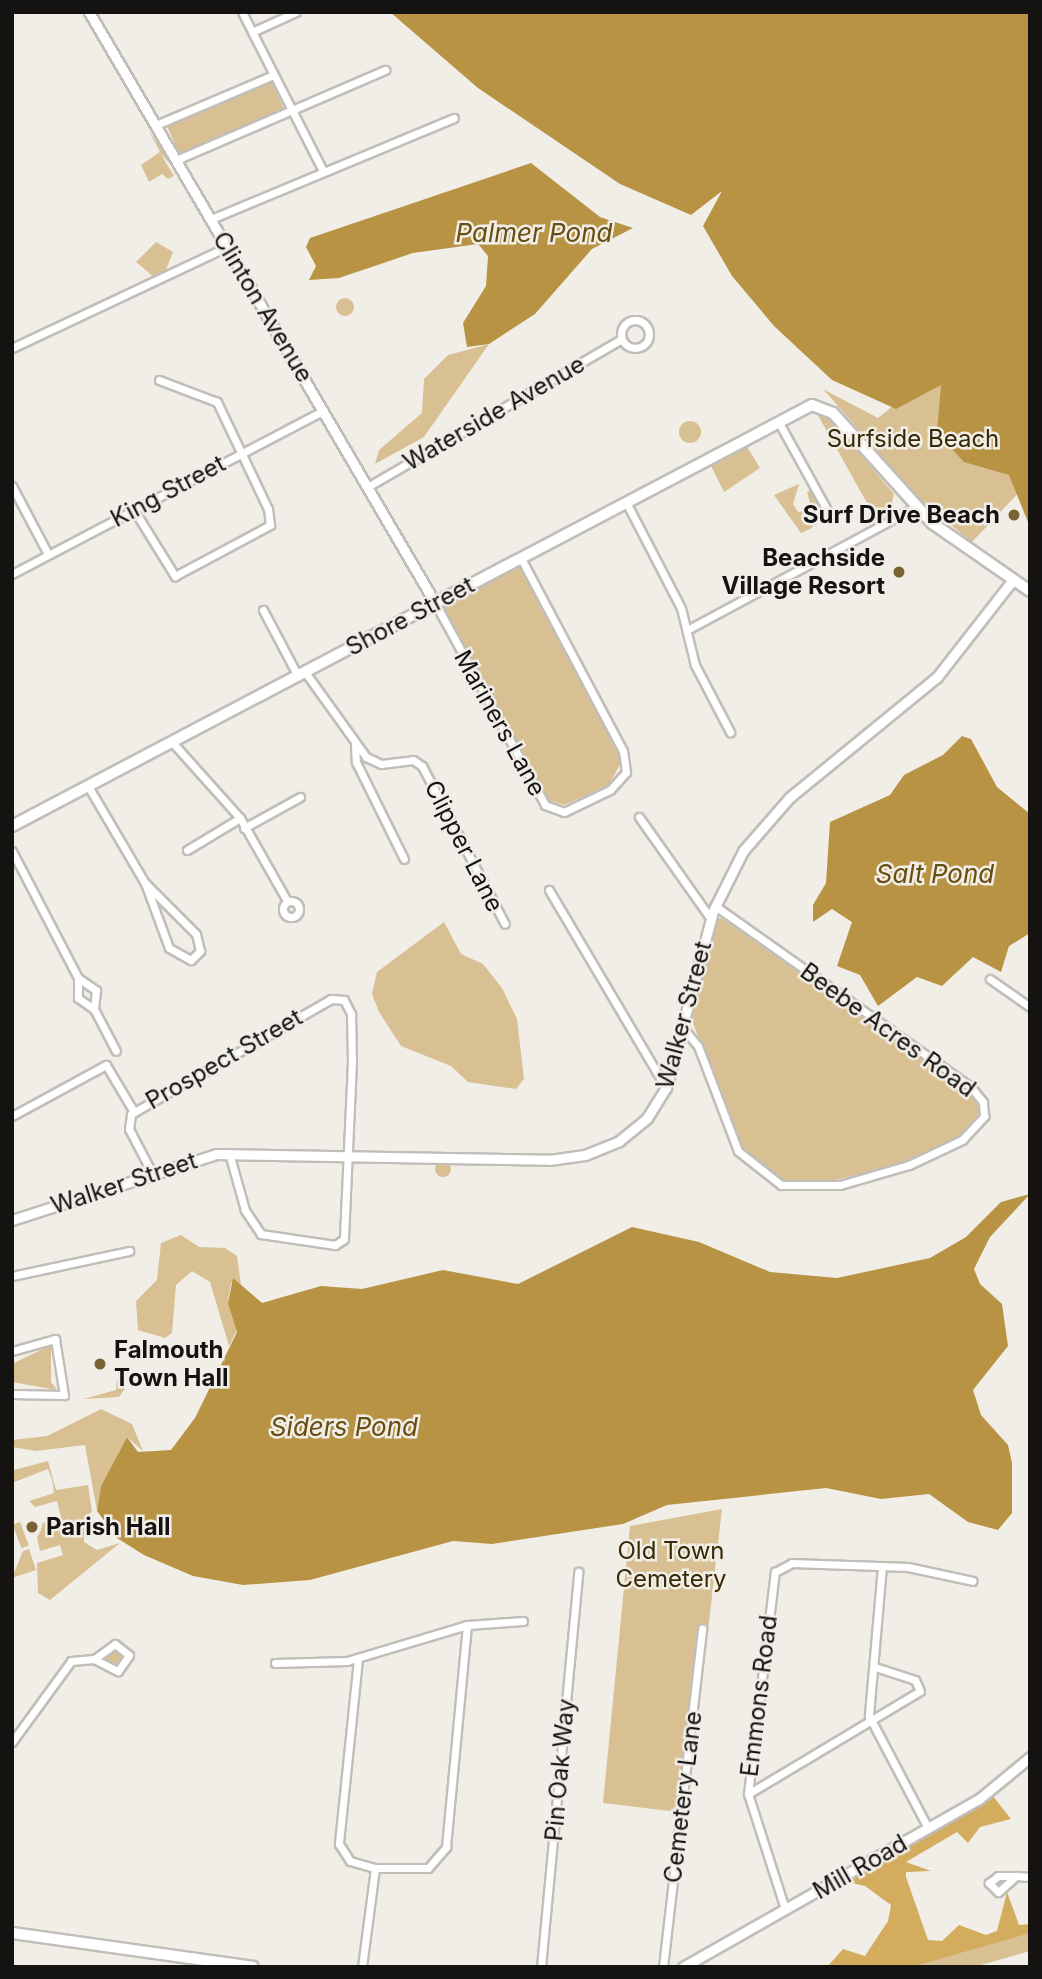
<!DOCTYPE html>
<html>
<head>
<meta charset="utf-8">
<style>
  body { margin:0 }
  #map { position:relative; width:1042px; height:1979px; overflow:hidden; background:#f1eee8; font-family:Inter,sans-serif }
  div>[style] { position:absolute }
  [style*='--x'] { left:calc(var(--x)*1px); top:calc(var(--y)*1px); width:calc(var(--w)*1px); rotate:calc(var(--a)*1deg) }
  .green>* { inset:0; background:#d8c093; transform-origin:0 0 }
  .round { border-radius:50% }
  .forest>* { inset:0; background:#d3ac5e }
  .water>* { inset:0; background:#b99344 }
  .roads { filter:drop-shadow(2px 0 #c1beb9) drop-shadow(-2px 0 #c1beb9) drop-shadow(0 2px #c1beb9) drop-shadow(0 -2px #c1beb9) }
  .minor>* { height:7px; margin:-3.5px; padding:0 3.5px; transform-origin:3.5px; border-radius:3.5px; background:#fff }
  .minor>.ring { margin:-3.5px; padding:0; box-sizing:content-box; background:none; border:7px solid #fff; border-radius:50% }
  .tertiary>* { height:9px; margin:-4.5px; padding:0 4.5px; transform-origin:4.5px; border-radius:4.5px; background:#fff }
  .secondary>* { height:10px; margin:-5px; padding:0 5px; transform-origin:5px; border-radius:5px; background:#fff }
  .trunk>* { height:10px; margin:-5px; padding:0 5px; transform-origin:5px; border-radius:5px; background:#fff }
  .dots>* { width:19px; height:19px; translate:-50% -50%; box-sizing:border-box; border:4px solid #f1eee8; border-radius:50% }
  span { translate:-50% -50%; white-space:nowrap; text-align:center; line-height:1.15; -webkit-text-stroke:5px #f1eee8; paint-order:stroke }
  .street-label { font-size:24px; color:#141312 }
  .park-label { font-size:24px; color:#382804 }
  .poi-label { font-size:24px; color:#141312; font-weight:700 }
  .right { translate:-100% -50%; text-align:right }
  .left { translate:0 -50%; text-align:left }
  .water-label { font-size:26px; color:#694e12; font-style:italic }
  .frame { position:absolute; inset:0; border:14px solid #141312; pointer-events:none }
</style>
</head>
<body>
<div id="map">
  <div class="green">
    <i style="left:271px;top:79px;width:34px;height:114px;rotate:67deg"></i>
    <i style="clip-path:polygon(149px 131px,177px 171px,160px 153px,174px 176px,168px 179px,162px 174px,149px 182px,141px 165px,160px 152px)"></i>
    <i style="clip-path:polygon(156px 242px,173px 252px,165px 272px,155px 278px,136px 262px)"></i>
    <i class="round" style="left:336px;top:298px;width:18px;height:18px"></i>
    <i style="clip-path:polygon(489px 344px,424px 437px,375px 464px,379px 450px,422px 413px,424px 379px,448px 355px)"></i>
    <i style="clip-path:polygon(941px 367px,1027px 484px,972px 542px,922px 502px,823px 389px,878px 418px)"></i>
    <i style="clip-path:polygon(815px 410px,830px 419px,894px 494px,890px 510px,884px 514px,867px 503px)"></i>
    <i class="round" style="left:679px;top:421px;width:22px;height:22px"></i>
    <i style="clip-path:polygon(746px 445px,760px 468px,724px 492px,710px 464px)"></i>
    <i style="clip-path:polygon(799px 484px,793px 504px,798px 512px,812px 510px,807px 492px,813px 489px,821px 507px,812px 528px,801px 533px,774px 495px)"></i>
    <i style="clip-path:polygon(520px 566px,622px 761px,608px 786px,564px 805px,544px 799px,441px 607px)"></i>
    <i style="clip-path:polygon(721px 918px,970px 1092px,980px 1110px,967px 1133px,894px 1166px,828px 1182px,780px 1181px,743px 1153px,691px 1018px,714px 921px)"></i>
    <i style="clip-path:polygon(444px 922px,461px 954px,483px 964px,502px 988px,517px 1019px,524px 1079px,516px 1089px,468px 1082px,451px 1066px,401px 1046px,379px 1012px,372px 994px,377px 972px)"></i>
    <i class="round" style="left:435px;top:1161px;width:16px;height:16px"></i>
    <i style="clip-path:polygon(181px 1235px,199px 1247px,225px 1248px,237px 1256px,241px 1285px,231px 1283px,228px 1300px,238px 1328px,229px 1346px,210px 1282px,192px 1271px,176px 1285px,172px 1333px,165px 1338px,138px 1330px,136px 1301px,157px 1280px,161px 1243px)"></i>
    <i style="clip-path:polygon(51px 1345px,51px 1382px,57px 1390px,12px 1382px,12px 1364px)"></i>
    <i style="clip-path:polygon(117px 1379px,126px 1387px,119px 1397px,83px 1399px,116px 1390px)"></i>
    <i style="clip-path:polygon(101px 1409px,132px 1424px,143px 1451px,127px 1437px,101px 1486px,97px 1511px,85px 1445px,36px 1451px,12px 1447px,12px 1440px,47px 1436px)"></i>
    <i style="clip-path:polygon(48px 1461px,56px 1490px,88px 1485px,92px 1512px,84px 1517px,84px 1542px,97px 1550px,120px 1543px,50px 1600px,38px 1593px,37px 1563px,63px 1555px,60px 1545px,40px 1551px,37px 1538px,43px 1523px,61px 1518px,57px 1501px,35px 1507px,29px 1501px,54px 1493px,52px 1479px,48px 1469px,12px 1483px,14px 1470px)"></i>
    <i style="clip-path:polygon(722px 1509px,687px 1813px,603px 1803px,630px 1526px)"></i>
    <i style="left:20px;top:1522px;width:25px;height:8px;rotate:69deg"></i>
    <i style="clip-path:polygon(29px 1549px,36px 1570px,12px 1578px,23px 1551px)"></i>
    <i class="round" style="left:104px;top:1647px;width:20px;height:20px"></i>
    <i style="clip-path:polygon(1030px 1931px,1030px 1951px,974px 1967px,907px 1967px)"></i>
  </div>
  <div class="forest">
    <i style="clip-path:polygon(992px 1795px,1011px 1819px,980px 1827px,968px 1843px,957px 1832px,906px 1862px,931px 1871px,906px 1872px,906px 1877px,928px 1940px,942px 1941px,959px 1925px,986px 1935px,997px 1931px,1007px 1892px,1019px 1925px,1030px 1924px,1030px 1933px,911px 1967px,827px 1967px,843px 1949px,865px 1956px,888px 1921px,891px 1905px,865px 1886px,844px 1881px)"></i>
  </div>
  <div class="water">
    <i style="clip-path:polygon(390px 12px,1030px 12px,1030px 527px,1009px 475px,964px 462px,937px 433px,941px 385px,896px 409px,832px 380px,774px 326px,732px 276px,703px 226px,722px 191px,691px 215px,620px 184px,478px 88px)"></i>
    <i style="clip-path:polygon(531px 163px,600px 217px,633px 228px,592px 249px,535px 314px,489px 344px,467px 347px,463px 323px,486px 286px,488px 256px,478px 244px,413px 253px,339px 278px,309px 280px,316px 266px,306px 247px,310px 238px)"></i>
    <i style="clip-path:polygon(962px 736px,971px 739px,997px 787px,1030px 814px,1030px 933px,1009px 946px,1001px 972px,973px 957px,942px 986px,917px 977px,878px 1006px,860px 975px,837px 966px,852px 922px,832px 909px,813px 922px,813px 905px,826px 883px,830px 822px,890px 795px,904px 775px,943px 755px)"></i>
    <i style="clip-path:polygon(1030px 1194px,990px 1237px,974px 1269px,980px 1284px,1002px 1304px,1008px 1346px,973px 1390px,981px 1415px,1008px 1445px,1012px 1463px,1012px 1513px,998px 1530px,968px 1522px,929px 1494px,881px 1499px,826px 1488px,667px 1505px,623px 1524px,492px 1544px,453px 1541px,310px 1580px,243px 1585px,193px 1576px,144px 1555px,117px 1538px,97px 1511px,101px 1486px,127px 1437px,138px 1452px,171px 1450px,195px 1418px,237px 1332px,228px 1303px,233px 1278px,262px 1303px,321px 1286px,362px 1289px,443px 1270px,518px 1284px,632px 1227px,699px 1242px,770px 1272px,837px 1278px,930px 1258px,966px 1237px,1001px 1202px)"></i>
  </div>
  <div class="roads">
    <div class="minor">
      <i style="--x:242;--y:12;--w:178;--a:63"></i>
      <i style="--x:252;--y:32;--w:48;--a:-24.4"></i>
      <i style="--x:156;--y:125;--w:127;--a:-23.1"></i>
      <i style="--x:176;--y:160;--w:228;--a:-23.3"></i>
      <i style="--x:211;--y:219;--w:263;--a:-22.6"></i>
      <i class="ring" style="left:621px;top:320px;width:21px;height:21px"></i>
      <i style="--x:12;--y:348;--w:238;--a:-25.2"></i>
      <i style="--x:778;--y:421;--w:112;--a:61.1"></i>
      <i style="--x:12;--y:486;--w:77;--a:62.1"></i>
      <i style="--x:369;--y:486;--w:290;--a:-30.2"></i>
      <i style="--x:626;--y:502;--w:119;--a:62.6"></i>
      <i style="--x:681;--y:608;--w:59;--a:76.2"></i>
      <i style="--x:695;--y:665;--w:76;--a:62.4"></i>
      <i style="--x:134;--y:510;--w:78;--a:58.2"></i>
      <i style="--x:175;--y:576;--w:108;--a:-28.2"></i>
      <i style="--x:270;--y:525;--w:16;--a:-97"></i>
      <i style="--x:268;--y:509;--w:119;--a:-115.5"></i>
      <i style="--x:217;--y:402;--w:62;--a:-159.2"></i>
      <i style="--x:12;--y:574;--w:352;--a:-27.7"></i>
      <i style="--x:435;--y:603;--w:230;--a:61.4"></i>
      <i style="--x:545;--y:805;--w:20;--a:20"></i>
      <i style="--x:564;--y:812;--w:51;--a:-25.6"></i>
      <i style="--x:610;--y:790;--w:24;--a:-48"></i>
      <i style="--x:626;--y:772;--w:21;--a:-98"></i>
      <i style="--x:623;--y:751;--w:218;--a:-117.9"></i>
      <i style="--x:263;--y:610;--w:75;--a:62.1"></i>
      <i style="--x:687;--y:630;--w:259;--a:-28.3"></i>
      <i style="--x:305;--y:672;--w:105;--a:54.3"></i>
      <i style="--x:366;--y:757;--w:17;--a:25"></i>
      <i style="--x:381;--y:764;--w:32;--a:-7"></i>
      <i style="--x:413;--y:760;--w:11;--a:34"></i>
      <i style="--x:422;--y:766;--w:178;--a:62.3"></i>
      <i style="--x:172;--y:742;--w:102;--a:48.2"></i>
      <i style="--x:240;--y:818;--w:93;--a:60.4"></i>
      <i style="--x:355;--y:745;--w:17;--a:87"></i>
      <i style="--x:356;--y:762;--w:108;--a:63.7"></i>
      <i style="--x:88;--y:786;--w:113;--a:59.6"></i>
      <i style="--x:145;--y:883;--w:69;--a:69.7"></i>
      <i style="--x:169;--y:948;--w:25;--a:29"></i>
      <i style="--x:191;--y:960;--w:13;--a:-45"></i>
      <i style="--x:200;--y:951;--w:17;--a:-103"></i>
      <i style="--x:196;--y:934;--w:72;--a:-135"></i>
      <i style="--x:639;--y:817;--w:125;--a:54.8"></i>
      <i style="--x:244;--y:828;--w:64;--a:-29"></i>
      <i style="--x:187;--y:850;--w:62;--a:-31.1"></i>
      <i style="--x:12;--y:851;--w:143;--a:62.5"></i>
      <i style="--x:78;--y:978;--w:20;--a:90"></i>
      <i style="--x:78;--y:998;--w:19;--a:35"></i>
      <i style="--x:94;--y:1009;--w:47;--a:62.4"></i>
      <i style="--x:549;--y:890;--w:230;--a:59.4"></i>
      <i class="ring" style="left:283px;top:901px;width:9px;height:9px"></i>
      <i style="--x:78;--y:978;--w:22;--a:34"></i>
      <i style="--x:96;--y:990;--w:19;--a:96"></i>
      <i style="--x:990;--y:979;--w:49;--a:35"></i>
      <i style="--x:684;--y:1029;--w:22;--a:51"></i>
      <i style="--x:698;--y:1046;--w:112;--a:69.1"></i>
      <i style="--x:738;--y:1151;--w:55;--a:38.3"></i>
      <i style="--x:781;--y:1185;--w:59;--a:0"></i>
      <i style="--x:840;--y:1185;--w:72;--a:-16.2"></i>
      <i style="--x:909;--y:1165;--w:59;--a:-25.3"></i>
      <i style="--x:962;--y:1140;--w:33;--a:-47"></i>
      <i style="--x:984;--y:1116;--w:14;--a:-94"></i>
      <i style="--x:983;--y:1102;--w:19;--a:-129"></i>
      <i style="--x:971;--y:1087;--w:314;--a:-144.7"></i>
      <i style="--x:12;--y:1116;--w:107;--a:-28.5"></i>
      <i style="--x:106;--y:1065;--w:55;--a:59.2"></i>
      <i style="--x:151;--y:1171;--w:47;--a:-117.6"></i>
      <i style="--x:129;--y:1129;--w:15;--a:-82"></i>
      <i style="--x:131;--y:1114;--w:231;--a:-29.9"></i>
      <i style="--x:331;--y:999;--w:13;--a:4"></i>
      <i style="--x:344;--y:1000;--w:16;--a:63"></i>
      <i style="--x:351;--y:1014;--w:47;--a:88.8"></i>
      <i style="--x:352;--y:1061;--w:178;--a:92.6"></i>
      <i style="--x:344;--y:1239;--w:11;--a:146"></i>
      <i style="--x:335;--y:1245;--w:75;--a:-171.5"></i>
      <i style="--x:261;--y:1234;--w:29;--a:-124"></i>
      <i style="--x:245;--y:1210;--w:59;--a:-105.7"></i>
      <i style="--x:12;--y:1276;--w:120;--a:-12.1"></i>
      <i style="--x:12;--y:1351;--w:45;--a:-15.6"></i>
      <i style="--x:55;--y:1339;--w:57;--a:80.9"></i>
      <i style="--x:64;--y:1395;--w:52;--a:-178.9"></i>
      <i style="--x:882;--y:1566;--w:151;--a:95"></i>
      <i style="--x:869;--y:1716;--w:127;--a:62.2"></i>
      <i style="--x:358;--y:1659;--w:186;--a:95.9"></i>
      <i style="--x:339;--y:1844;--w:20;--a:57"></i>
      <i style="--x:350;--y:1861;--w:26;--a:16"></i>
      <i style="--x:275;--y:1663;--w:72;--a:-1.6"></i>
      <i style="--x:347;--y:1661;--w:125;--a:-16.7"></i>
      <i style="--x:467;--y:1625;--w:56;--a:-4.1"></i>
      <i style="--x:12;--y:1742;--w:100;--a:-53.9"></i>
      <i style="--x:71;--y:1661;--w:23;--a:-5"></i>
      <i style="--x:94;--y:1659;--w:27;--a:27"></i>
      <i style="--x:118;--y:1671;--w:19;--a:-55"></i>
      <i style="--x:129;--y:1655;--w:18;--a:-142"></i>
      <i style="--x:115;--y:1644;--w:26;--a:144"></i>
      <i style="--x:748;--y:1794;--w:200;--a:-30.9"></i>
      <i style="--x:920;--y:1691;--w:12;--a:-114"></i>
      <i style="--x:915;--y:1680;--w:42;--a:-162"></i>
      <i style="--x:998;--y:1876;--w:18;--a:0"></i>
      <i style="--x:1016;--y:1876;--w:24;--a:138"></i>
      <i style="--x:998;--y:1892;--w:13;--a:-135"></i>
      <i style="--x:989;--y:1883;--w:11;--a:-38"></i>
      <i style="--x:1016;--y:1876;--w:14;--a:4"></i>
      <i style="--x:785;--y:1909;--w:121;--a:-107.8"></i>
      <i style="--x:748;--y:1794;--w:224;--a:-83.1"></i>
      <i style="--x:775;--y:1572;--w:19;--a:-28"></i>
      <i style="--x:792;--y:1563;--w:116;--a:2"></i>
      <i style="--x:908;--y:1567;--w:66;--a:12.2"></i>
      <i style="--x:362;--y:1967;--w:100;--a:-82.5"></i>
      <i style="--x:375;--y:1868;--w:53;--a:0"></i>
      <i style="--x:428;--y:1868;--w:28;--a:-49"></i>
      <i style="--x:446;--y:1847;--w:223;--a:-84.6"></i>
      <i style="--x:541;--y:1967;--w:397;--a:-84.6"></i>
      <i style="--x:663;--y:1967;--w:341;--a:-83.4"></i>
    </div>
    <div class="tertiary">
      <i style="--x:89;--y:12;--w:685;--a:59.65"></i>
      <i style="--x:12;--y:1220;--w:214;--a:-17.9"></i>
      <i style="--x:216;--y:1154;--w:333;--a:1"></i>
      <i style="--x:549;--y:1160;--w:36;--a:-8"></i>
      <i style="--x:585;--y:1155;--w:37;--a:-22"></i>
      <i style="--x:619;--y:1141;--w:36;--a:-39"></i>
      <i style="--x:647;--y:1118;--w:36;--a:-58"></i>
      <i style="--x:666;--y:1088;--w:183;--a:-75.1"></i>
      <i style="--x:713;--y:911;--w:67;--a:-63.4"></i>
      <i style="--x:743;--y:851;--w:70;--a:-49"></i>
      <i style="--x:789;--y:798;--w:191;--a:-39.3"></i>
      <i style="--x:937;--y:677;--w:122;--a:-52"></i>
      <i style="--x:683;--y:1967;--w:340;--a:-29.6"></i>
      <i style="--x:979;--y:1799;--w:66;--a:-39.5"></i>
    </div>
    <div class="secondary">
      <i style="--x:12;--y:826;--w:904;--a:-27.76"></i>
      <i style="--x:812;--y:405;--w:22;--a:21"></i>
      <i style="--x:833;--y:413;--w:148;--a:48"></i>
      <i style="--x:932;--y:523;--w:119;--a:34.8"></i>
    </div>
    <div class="trunk">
      <i style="--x:12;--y:1933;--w:243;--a:8"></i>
    </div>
  </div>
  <div class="dots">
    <i style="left:1014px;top:515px;background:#7a6333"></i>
    <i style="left:899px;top:572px;background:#7a6333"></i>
    <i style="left:100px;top:1364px;background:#7a6333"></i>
    <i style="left:32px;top:1527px;background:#7a6333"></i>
  </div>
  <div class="street-label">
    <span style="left:263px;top:307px;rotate:59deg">Clinton Avenue</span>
    <span style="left:494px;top:413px;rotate:-30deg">Waterside Avenue</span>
    <span style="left:168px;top:491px;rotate:-28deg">King Street</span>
    <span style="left:410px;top:616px;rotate:-28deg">Shore Street</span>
    <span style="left:500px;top:723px;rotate:61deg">Mariners Lane</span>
    <span style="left:464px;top:846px;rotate:63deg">Clipper Lane</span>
    <span style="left:684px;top:1015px;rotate:-75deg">Walker Street</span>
    <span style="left:888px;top:1030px;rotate:36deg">Beebe Acres Road</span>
    <span style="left:224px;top:1059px;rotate:-30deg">Prospect Street</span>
    <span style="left:124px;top:1183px;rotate:-18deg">Walker Street</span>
    <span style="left:759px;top:1696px;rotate:-83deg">Emmons Road</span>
    <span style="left:560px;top:1770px;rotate:-85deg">Pin Oak Way</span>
    <span style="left:683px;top:1797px;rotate:-83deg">Cemetery Lane</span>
    <span style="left:860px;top:1867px;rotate:-30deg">Mill Road</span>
  </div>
  <div class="park-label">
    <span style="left:913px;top:439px">Surfside Beach</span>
    <span style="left:671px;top:1565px">Old Town<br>Cemetery</span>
  </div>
  <div class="poi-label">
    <span class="right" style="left:1000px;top:515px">Surf Drive Beach</span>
    <span class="right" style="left:885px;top:572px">Beachside<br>Village Resort</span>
    <span class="left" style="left:114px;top:1364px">Falmouth<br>Town Hall</span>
    <span class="left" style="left:46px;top:1527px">Parish Hall</span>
  </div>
  <div class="water-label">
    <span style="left:534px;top:233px">Palmer Pond</span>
    <span style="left:935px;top:874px">Salt Pond</span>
    <span style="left:344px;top:1427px">Siders Pond</span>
  </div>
  <div class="frame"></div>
</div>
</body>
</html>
